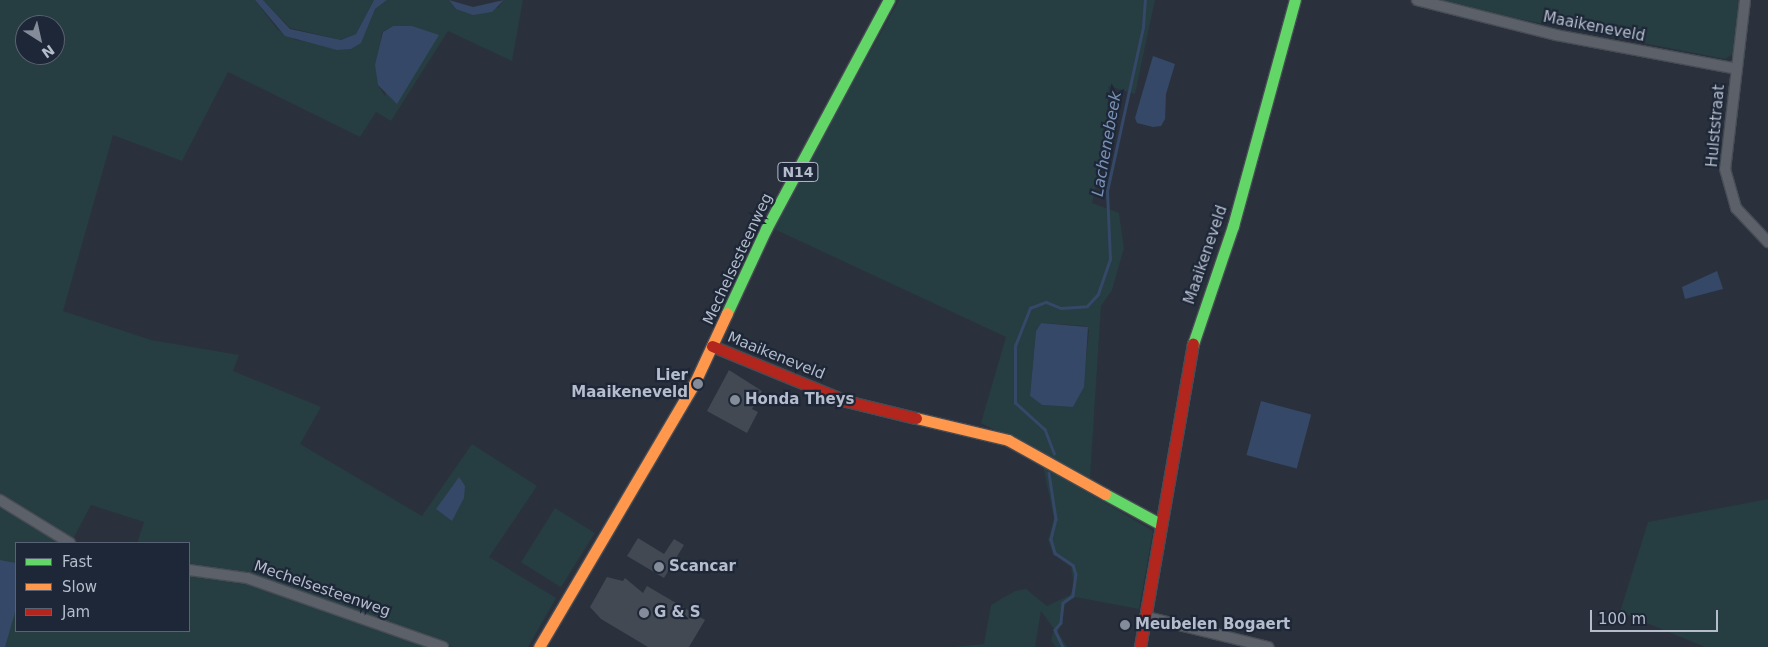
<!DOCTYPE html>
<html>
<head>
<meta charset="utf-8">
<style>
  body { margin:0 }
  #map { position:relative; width:1768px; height:647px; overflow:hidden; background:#2a313c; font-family:"DejaVu Sans",sans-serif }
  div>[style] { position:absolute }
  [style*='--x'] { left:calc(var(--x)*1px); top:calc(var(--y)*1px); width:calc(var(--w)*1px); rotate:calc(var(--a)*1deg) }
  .green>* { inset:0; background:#263d42; transform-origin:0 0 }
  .water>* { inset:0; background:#354867; transform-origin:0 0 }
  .stream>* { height:2.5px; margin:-1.25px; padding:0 1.25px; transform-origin:1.25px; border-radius:1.25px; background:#354867 }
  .building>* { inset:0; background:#434952 }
  .roads { filter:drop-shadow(1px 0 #474c54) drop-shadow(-1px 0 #474c54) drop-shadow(0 1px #474c54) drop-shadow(0 -1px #474c54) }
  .street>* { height:10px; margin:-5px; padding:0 5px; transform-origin:5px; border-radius:5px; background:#5b6069 }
  .fast>* { height:11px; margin:-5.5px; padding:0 5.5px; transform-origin:5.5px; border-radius:5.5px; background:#63d668 }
  .slow>* { height:11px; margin:-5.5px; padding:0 5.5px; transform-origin:5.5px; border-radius:5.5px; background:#ff974d }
  .jam>* { height:11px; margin:-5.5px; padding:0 5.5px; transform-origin:5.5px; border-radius:5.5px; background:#b3261e }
  .dots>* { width:14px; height:14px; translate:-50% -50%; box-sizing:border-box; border:2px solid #1d2737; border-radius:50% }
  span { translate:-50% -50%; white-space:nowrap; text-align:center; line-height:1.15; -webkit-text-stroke:4.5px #1d2737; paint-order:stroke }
  .shield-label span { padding:1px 4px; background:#1d2737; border:1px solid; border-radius:4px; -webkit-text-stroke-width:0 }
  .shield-label { font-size:14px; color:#b5bdcc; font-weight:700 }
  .street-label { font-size:15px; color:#b5bdcc }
  .poi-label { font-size:15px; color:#b5bdcc; font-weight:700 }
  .right { translate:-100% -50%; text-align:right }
  .left { translate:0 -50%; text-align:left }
  .water-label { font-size:16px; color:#7a91b6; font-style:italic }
  .legend { position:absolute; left:15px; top:542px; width:175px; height:90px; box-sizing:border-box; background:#1d2737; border:1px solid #5a6373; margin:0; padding:6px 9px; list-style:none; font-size:15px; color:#b5bdcc }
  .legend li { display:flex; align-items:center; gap:10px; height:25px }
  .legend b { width:25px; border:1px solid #5a6373 }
  .north { position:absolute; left:15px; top:15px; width:50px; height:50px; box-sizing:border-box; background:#1d2737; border:1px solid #5a6373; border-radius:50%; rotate:145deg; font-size:14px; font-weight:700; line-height:20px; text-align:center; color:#b5bdcc }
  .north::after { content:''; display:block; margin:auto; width:18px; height:22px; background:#848c9a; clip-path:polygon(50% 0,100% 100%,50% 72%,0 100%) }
  .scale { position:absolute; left:1590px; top:610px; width:128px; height:22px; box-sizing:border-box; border:2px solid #b5bdcc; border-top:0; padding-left:6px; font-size:15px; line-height:18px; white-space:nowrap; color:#b5bdcc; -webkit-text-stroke:4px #1d2737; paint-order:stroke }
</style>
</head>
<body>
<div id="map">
  <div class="green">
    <i style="clip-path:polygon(evenodd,0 0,255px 0,278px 30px,296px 40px,351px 49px,375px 9px,387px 0,449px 0,456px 9px,498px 8px,504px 0,523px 0,512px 61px,448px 31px,391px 121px,376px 112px,360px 137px,228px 72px,182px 161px,113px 135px,63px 311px,151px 340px,239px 355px,233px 371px,321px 407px,300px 444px,422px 516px,472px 444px,537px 486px,489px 557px,556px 598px,528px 647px,453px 647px,269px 582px,189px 567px,189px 543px,137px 543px,144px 522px,91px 505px,72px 541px,0 497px,0 0,25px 25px,55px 25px,55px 55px,25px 55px,25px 25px,0 0,393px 26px,385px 96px,378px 85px,377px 70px,382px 32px,393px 26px)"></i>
    <i style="clip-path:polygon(263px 0,374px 0,356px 34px,341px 40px,290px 28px)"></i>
    <i style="clip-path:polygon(evenodd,899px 0,1155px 0,1135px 94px,1109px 86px,1105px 147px,1092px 203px,1119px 213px,1124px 248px,1112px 290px,1101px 306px,1090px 478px,981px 423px,1006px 337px,772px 228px,899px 0,1041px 323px,1086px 326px,1089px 330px,1084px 377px,1073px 407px,1042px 405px,1030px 396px,1036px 331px,1041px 323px)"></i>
    <i style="clip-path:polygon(1441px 0,1739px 0,1733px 54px,1725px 59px,1514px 18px)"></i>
    <i style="clip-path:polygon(1043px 466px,1153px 531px,1139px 609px,1075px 597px,1065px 604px,1058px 632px,1067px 647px,1056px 647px,1051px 641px,1054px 629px,1041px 611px,1035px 647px,953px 647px,984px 644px,991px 605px,1015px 591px,1026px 589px,1047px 606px,1070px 595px,1074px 586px,1071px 567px,1053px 554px,1048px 540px,1054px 518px)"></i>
    <i style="clip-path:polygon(1768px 499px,1768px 647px,1705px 647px,1620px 612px,1648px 522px)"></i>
    <i style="clip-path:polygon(0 506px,61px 543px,16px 543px,16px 631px,189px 631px,189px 576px,229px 579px,271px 590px,433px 647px,0 647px)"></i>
    <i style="left:555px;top:508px;width:47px;height:64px;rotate:32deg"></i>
  </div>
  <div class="water">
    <i style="clip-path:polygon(255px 0,263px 0,290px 29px,341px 40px,356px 34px,374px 0,387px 0,375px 9px,361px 43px,351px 49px,337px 50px,285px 36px)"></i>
    <i style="clip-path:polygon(449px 0,473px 7px,504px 0,492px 12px,473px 15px,456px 9px)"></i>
    <i style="clip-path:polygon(393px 26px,412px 26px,439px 35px,397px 104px,378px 85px,375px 65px,383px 32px)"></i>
    <i style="clip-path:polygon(1153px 56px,1175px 64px,1166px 94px,1165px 119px,1161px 126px,1153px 127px,1137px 123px,1135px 118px)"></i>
    <i style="clip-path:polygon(1717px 271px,1723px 289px,1685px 299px,1682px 287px)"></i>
    <i style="clip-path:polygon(1041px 323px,1088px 327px,1084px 387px,1073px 407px,1042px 405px,1030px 396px,1036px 331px)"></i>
    <i style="left:1261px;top:401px;width:52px;height:56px;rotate:15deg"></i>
    <i style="clip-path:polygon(459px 477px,465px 486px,464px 498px,452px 521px,436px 509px)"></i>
    <i style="clip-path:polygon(0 560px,16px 563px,16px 609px,5px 647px,0 647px)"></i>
  </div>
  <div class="stream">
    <i style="--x:1054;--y:454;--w:26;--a:-111"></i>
    <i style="--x:1045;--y:430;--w:40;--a:-138"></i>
    <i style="--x:1015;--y:403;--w:57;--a:-90"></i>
    <i style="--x:1015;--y:346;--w:41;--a:-68.5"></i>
    <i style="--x:1030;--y:308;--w:17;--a:-21"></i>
    <i style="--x:1046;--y:302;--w:16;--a:22"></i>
    <i style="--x:1061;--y:308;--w:26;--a:-4"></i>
    <i style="--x:1087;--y:306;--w:16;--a:-47"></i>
    <i style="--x:1098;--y:294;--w:36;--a:-71"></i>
    <i style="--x:1110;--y:260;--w:69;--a:-92.5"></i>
    <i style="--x:1107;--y:191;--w:168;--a:-77.6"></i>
    <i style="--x:1143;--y:27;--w:27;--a:-86"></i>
    <i style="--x:1049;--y:473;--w:47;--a:81.3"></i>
    <i style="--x:1056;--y:519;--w:21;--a:104"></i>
    <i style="--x:1051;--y:539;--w:15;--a:74"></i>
    <i style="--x:1055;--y:553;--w:22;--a:34"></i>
    <i style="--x:1073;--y:565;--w:9;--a:72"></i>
    <i style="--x:1076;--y:574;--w:22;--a:98"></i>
    <i style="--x:1073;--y:596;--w:12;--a:145"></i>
    <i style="--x:1063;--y:603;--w:20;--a:96"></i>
    <i style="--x:1061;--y:623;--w:9;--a:131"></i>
    <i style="--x:1055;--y:630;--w:19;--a:65"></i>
  </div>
  <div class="building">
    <i style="clip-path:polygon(729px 370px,762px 391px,752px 409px,758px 412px,747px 433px,707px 411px)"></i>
    <i style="clip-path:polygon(638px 538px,664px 554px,674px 539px,684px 545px,664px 578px,627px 556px)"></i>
    <i style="clip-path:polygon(607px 577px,623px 581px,625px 578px,643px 593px,647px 586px,705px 620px,689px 647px,648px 647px,601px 619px,590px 607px)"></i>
  </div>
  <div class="roads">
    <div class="street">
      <i style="--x:1417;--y:0;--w:143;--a:14.1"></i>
      <i style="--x:1556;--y:35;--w:184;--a:10.6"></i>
      <i style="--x:1745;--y:0;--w:170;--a:96.7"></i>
      <i style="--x:1725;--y:169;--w:41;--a:74.2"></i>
      <i style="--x:1736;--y:208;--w:47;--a:46.7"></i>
      <i style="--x:0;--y:500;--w:82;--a:31.6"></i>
      <i style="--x:189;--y:570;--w:59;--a:7.9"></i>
      <i style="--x:247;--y:578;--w:208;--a:19.4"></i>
      <i style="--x:1147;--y:617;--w:125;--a:13.9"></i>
    </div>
    <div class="fast">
      <i style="--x:727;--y:313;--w:93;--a:-65.1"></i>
      <i style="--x:766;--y:229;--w:260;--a:-61.8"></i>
      <i style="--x:1193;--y:344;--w:125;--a:-71.3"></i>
      <i style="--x:1233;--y:226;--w:234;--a:-74.7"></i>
      <i style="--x:1105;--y:494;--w:63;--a:28.6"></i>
    </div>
    <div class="slow">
      <i style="--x:916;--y:418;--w:95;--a:13.4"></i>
      <i style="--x:1008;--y:440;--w:111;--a:29.1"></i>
      <i style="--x:539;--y:647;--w:308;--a:-59.5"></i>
      <i style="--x:695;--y:382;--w:76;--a:-65.1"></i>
    </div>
    <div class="jam">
      <i style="--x:712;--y:346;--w:145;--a:22.3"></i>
      <i style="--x:846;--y:401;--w:72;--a:13.7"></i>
      <i style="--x:1140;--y:647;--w:308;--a:-80.1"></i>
    </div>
  </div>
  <div class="dots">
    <i style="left:698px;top:384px;background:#848c9a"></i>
    <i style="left:735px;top:400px;background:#848c9a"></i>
    <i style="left:659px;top:567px;background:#848c9a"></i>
    <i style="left:644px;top:613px;background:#848c9a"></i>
    <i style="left:1125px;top:625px;background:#848c9a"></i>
  </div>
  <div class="shield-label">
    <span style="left:798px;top:172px">N14</span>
  </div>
  <div class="street-label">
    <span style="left:1594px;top:27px;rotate:11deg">Maaikeneveld</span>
    <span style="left:1716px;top:126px;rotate:-85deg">Hulststraat</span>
    <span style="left:1206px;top:255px;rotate:-71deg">Maaikeneveld</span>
    <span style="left:738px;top:259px;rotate:-65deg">Mechelsesteenweg</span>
    <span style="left:776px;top:356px;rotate:22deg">Maaikeneveld</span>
    <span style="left:322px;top:589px;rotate:19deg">Mechelsesteenweg</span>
  </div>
  <div class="poi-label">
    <span class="right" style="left:688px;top:384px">Lier<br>Maaikeneveld</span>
    <span class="left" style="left:745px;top:400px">Honda Theys</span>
    <span class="left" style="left:669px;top:567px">Scancar</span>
    <span class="left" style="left:654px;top:613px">G &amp; S</span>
    <span class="left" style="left:1135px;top:625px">Meubelen Bogaert</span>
  </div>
  <div class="water-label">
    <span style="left:1107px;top:144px;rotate:-80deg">Lachenebeek</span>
  </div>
  <ul class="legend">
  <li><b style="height:6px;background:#63d668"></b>Fast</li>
  <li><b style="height:6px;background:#ff974d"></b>Slow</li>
  <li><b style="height:6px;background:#b3261e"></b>Jam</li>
  </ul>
  <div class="north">N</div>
  <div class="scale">100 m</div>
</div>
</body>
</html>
